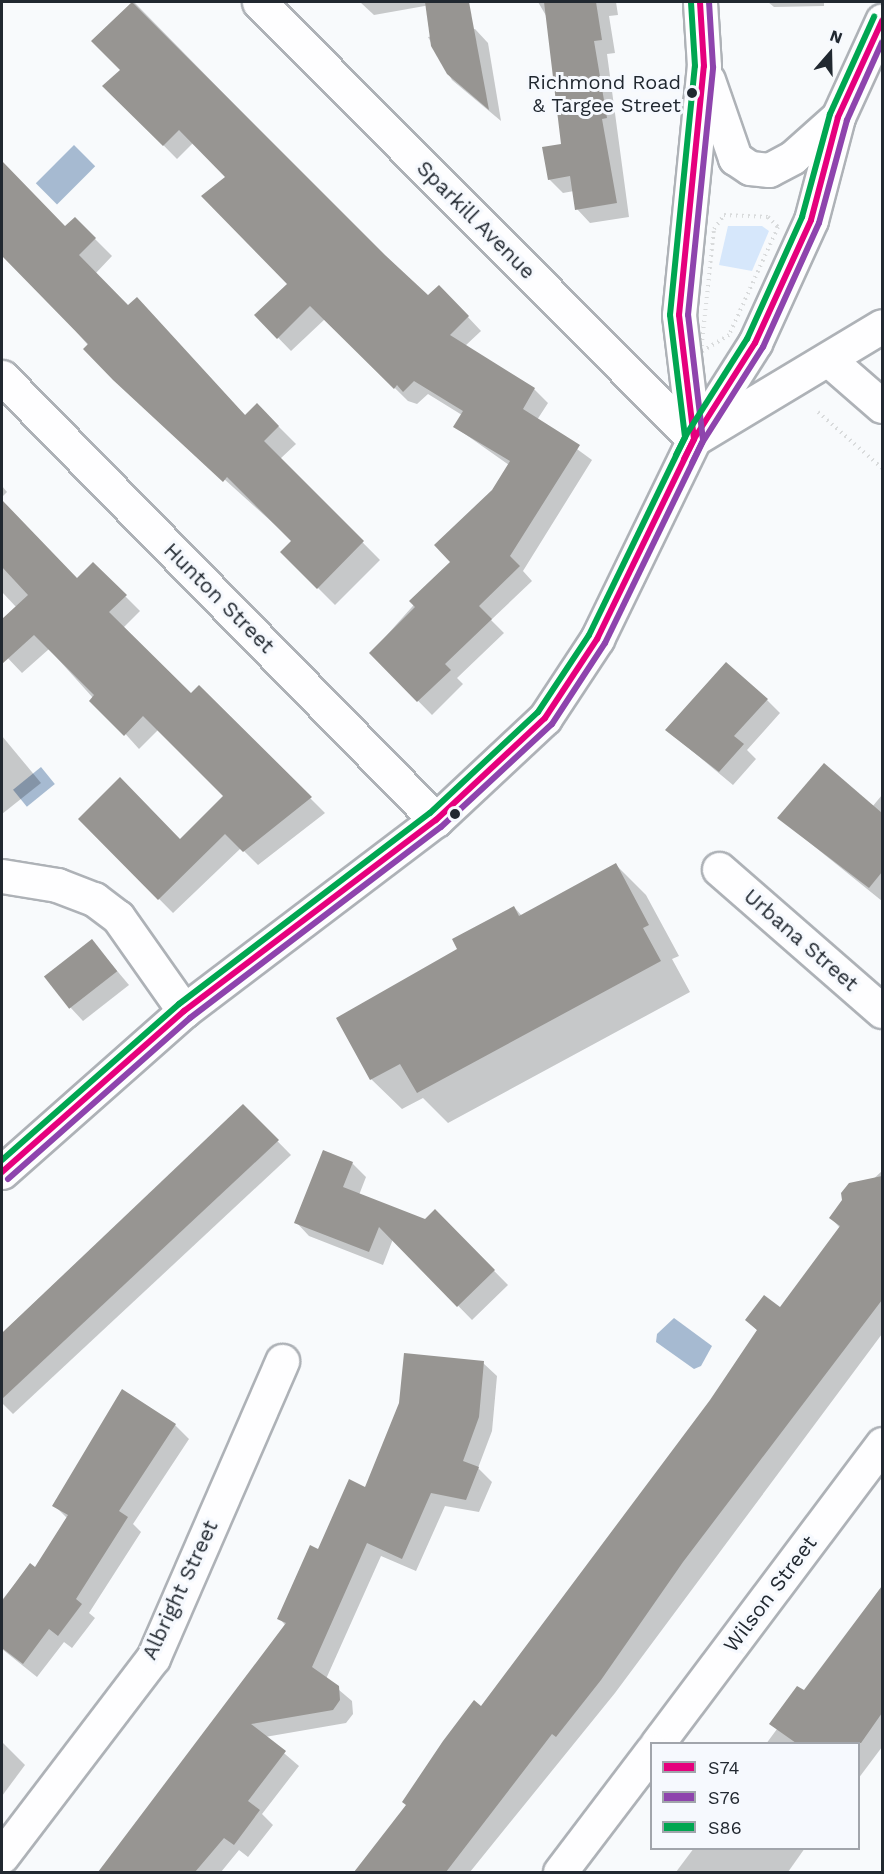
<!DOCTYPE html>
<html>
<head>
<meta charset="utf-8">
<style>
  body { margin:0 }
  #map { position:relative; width:884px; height:1874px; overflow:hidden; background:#f8fafc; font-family:"Work Sans",sans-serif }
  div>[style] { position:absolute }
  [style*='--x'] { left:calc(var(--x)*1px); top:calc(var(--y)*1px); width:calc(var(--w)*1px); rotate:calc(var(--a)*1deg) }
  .green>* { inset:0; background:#d6e7fb }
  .water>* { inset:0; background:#a6bad1; transform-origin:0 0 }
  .shadow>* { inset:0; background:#0003 }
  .building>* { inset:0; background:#979592; transform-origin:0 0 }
  .path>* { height:4px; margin-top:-2px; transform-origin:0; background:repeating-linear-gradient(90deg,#d9dbdc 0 1.5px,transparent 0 6px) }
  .roads { filter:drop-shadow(2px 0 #aeb2b7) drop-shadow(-2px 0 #aeb2b7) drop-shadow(0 2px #aeb2b7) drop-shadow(0 -2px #aeb2b7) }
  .minor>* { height:33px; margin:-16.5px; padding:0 16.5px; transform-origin:16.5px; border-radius:16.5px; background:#fefeff }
  .tertiary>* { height:33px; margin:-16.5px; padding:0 16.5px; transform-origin:16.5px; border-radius:16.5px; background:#fefeff }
  .secondary>* { height:33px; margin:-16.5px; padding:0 16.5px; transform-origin:16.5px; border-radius:16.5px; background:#fefeff }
  .bus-1>* { height:6px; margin:-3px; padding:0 3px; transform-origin:3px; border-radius:3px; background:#e5007d }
  .bus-2>* { height:6px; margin:-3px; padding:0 3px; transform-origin:3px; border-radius:3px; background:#8e44ad }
  .bus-3>* { height:6px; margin:-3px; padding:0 3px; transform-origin:3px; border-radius:3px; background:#00a651 }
  .dots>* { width:16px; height:16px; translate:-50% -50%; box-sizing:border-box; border:3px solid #f6f9fe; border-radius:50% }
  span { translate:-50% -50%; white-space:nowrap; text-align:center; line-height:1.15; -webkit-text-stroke:6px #f6f9fe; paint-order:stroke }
  .bus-label { font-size:20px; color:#212830 }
  .right { translate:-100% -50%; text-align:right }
  .street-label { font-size:21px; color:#212830 }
  .frame { position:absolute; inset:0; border:3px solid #212830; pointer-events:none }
  .legend { position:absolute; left:650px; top:1742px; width:210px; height:108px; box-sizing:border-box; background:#f6f9fe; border:2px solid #a1a5ac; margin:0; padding:8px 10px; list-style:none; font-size:18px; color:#212830 }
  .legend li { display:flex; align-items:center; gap:12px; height:30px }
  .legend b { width:30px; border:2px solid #a1a5ac }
  .north { position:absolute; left:800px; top:24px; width:60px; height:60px; -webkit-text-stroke:4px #f6f9fe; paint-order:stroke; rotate:20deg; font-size:16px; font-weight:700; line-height:24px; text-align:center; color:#212830 }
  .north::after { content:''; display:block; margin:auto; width:21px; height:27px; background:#212830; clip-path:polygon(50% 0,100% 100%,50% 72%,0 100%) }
</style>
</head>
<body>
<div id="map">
  <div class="green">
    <i style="clip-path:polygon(728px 226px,762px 226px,769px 231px,752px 271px,719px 265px)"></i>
  </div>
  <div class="water">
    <i style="left:74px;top:145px;width:30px;height:54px;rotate:45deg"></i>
    <i style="left:41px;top:767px;width:22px;height:36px;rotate:51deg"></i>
    <i style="clip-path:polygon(674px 1318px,712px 1346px,701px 1366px,694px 1369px,656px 1342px,657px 1334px)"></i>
  </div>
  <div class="shadow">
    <i style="clip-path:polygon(134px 2px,386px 259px,428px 297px,452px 300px,481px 331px,465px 346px,534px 389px,548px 403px,537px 420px,592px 460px,523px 571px,532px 581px,491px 620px,504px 633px,457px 678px,463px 684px,432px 715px,371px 653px,452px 562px,509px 465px,455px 427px,462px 415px,428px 394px,417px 404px,408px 401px,325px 319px,291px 351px,256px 315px,289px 284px,227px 177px,193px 143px,177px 159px,105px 86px,122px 70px,93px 41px)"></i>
    <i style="clip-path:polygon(360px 2px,435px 2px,436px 4px,374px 15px)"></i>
    <i style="clip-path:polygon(538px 2px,616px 2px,618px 15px,609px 16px,615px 53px,607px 54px,629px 217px,590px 223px,577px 209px,574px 191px,563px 193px,549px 179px,563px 145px,548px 19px)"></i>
    <i style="clip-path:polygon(768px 2px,824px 2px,824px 6px,774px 7px)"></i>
    <i style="clip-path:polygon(475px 29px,488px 43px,501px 121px,452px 80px,428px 37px)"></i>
    <i style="clip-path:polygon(2px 163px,65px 228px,75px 219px,112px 256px,95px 274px,128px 307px,246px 416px,257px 405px,296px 444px,280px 459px,380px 560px,335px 605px,282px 552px,293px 541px,133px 397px,2px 246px)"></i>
    <i style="clip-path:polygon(2px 486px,7px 492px,2px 497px)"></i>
    <i style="clip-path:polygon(2px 501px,77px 579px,93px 564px,140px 611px,123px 628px,191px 695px,199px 687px,325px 813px,258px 865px,241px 848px,173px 913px,80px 819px,180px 841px,225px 796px,158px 730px,139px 749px,49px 649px,22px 673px,2px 652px,2px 621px,17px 608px,2px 592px)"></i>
    <i style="clip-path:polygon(767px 700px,780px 713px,747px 750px,756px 759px,733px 785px,667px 730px)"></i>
    <i style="clip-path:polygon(2px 736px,41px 783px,2px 814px)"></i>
    <i style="clip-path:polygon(882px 795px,882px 901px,779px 818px,872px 807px)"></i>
    <i style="clip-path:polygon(616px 865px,646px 895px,679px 956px,672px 959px,690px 992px,448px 1123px,423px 1098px,402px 1109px,371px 1079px,459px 949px,514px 907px,522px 916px)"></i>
    <i style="clip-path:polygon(92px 941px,129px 985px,83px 1021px,70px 1007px)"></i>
    <i style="clip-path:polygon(243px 1106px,291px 1155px,13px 1414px,2px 1403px,2px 1333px)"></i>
    <i style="clip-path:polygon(352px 1163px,366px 1177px,359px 1195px,425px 1221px,435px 1211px,508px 1285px,472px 1320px,393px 1239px,383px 1265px,309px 1236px,296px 1222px)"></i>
    <i style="clip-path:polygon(882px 1171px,882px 1334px,615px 1693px,470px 1872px,357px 1872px,711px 1401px,758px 1331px,747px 1320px,780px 1309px,840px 1228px,831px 1218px)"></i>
    <i style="clip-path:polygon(483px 1363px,497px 1376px,492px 1431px,478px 1468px,492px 1482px,479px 1512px,445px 1506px,416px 1571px,381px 1556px,326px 1679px,352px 1701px,353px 1714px,346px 1723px,265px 1737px,299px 1766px,262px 1814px,273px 1825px,248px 1857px,239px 1850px,221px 1872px,99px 1872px,286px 1626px,279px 1618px,319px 1551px,366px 1489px)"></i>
    <i style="clip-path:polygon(175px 1425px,189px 1439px,133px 1524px,141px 1532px,89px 1613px,95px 1618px,72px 1648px,64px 1642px,37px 1677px,2px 1649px,2px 1600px,30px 1565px,35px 1569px,68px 1519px,54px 1505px)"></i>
    <i style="clip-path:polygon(882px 1586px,882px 1747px,858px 1779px,858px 1744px,766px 1744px)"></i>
    <i style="clip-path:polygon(2px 1742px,25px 1765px,2px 1796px)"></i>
    <i style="clip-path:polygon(694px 1848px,805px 1848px,788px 1872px,676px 1872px)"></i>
  </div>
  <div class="building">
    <i style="clip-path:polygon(132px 2px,385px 255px,428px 295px,439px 285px,469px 316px,450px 335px,535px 388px,523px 409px,580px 445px,510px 556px,520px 566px,479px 606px,492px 619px,445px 664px,451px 670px,417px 702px,369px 653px,415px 607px,409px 601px,450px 562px,434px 545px,492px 490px,510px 461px,453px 427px,463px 411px,414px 381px,403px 392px,397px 385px,394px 389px,310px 306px,277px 339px,254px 315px,287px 284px,201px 196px,225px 177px,179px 130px,163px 146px,102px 86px,120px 70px,91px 41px)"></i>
    <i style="clip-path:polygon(425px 2px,469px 2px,489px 110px,447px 74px,431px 46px)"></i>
    <i style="clip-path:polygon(544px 2px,596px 2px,602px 40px,594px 41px,607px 118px,602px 119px,617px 203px,575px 210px,570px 176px,548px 180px,542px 147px,561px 144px)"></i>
    <i style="clip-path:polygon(2px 161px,65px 226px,75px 217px,96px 238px,79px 255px,128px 305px,137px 297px,245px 415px,257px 403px,279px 426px,264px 441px,364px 541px,317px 589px,280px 552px,291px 541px,227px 477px,223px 482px,113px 380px,83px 349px,88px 344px,2px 256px)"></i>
    <i style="clip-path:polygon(2px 500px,77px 578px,93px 562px,127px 595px,109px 612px,191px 693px,199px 685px,312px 797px,243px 852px,225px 834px,158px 900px,78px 819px,120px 777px,180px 839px,223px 796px,143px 716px,124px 736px,89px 701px,94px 695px,34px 635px,2px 664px,2px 619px,28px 595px,2px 567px)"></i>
    <i style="clip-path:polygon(726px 662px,768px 699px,734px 736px,744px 744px,719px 772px,665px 730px)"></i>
    <i style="clip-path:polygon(824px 763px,882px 813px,882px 872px,869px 888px,777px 818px)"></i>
    <i style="clip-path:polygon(616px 863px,649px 925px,643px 928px,661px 961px,417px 1093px,400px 1064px,370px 1080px,336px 1018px,457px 949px,452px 939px,514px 906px,519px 916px)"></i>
    <i style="left:92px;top:939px;width:41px;height:61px;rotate:52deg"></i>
    <i style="clip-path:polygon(243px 1104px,279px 1140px,2px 1399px,2px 1333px)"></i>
    <i style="clip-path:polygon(323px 1150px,353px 1162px,343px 1187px,425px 1219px,435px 1209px,495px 1270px,457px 1307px,379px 1227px,369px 1252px,294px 1223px)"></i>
    <i style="clip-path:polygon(882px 1176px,882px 1300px,683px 1562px,601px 1680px,556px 1737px,552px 1734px,446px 1872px,354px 1872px,406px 1805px,402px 1802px,443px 1741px,474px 1700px,481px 1706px,710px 1400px,757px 1330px,745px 1320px,764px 1295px,780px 1307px,840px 1226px,829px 1218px,842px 1200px,841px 1193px,849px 1183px)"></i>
    <i style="clip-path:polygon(404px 1353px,484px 1361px,479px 1417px,463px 1461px,479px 1467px,466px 1500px,431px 1493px,402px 1559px,367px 1543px,312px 1667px,339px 1686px,340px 1700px,333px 1710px,251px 1724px,286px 1751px,248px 1801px,260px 1810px,234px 1845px,224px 1838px,195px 1872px,98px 1872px,286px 1623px,277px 1619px,310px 1545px,318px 1549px,349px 1479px,365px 1487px,399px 1403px)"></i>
    <i style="clip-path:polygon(122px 1389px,176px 1424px,119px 1511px,128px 1517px,76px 1599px,82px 1604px,58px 1636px,49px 1629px,23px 1664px,2px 1648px,2px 1601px,30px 1563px,35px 1567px,68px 1515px,52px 1506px)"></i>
    <i style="clip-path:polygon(882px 1586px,882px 1713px,861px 1743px,796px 1743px,769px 1724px,797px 1686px,804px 1690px)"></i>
  </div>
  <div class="path">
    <i style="--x:724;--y:215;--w:44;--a:2.6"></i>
    <i style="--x:768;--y:217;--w:14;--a:45"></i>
    <i style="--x:778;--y:227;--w:119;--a:114.4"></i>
    <i style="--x:729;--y:335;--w:33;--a:149"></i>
    <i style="--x:701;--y:352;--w:124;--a:-84"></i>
    <i style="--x:714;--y:229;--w:17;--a:-54"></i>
    <i style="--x:818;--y:412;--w:85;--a:41.2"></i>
  </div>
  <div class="roads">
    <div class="minor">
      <i style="--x:259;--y:2;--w:617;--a:45.13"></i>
      <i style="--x:829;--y:360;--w:70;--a:41"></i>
      <i style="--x:2;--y:377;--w:620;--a:45.59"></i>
      <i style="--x:719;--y:869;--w:216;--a:41.1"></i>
      <i style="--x:2;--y:876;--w:56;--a:9.3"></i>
      <i style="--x:57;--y:885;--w:40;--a:21"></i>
      <i style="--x:94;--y:899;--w:30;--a:37"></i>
      <i style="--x:118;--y:917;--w:115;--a:54.9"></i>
      <i style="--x:657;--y:1744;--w:375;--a:-53.1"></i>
      <i style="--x:2;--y:1856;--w:249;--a:-52.7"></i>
      <i style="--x:153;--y:1658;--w:324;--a:-66.5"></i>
      <i style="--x:560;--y:1872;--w:152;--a:-52.8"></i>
    </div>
    <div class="tertiary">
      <i style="--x:694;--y:439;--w:219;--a:-31"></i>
    </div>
    <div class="secondary">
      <i style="--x:708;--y:80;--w:83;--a:70.9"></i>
      <i style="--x:735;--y:158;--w:18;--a:34"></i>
      <i style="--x:750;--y:168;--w:19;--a:6"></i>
      <i style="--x:769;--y:170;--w:27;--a:-28"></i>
      <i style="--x:793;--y:157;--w:60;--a:-41.6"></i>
      <i style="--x:694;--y:439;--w:125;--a:-96.9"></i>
      <i style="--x:679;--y:315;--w:250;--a:-84.3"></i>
      <i style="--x:704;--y:66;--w:64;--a:-93.6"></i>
      <i style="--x:2;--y:1172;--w:243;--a:-41.5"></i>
      <i style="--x:184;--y:1011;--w:316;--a:-37.2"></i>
      <i style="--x:436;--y:820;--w:149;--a:-43.1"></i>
      <i style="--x:545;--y:718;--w:95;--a:-56.6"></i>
      <i style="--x:597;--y:639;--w:222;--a:-64.1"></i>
      <i style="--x:694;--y:439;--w:114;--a:-57.6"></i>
      <i style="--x:755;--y:343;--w:135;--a:-65.5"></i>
      <i style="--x:811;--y:220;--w:106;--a:-75.3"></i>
      <i style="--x:838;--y:117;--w:106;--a:-65.4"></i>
    </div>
  </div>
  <div class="bus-1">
    <i style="--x:684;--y:459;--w:22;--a:-63"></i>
    <i style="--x:694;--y:439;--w:125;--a:-96.9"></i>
    <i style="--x:679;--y:315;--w:250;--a:-84.3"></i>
    <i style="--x:704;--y:66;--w:64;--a:-93.6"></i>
    <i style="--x:2;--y:1172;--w:243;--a:-41.5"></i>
    <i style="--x:184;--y:1011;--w:316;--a:-37.2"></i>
    <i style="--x:436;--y:820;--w:149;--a:-43.1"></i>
    <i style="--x:545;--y:718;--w:95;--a:-56.6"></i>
    <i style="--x:597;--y:639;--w:222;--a:-64.1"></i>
    <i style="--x:694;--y:439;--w:114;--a:-57.6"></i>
    <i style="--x:755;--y:343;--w:135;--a:-65.5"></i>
    <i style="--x:811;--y:220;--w:106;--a:-75.3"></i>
    <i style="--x:838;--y:117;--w:106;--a:-65.4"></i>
  </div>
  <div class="bus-2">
    <i style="--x:692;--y:463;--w:25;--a:-64"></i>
    <i style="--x:703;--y:440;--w:126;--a:-96.8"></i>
    <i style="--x:688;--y:315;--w:249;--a:-84.2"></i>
    <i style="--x:713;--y:67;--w:65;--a:-93.5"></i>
    <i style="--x:8;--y:1179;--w:243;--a:-41.5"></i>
    <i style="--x:190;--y:1018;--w:315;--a:-37.3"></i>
    <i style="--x:441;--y:827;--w:151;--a:-42.9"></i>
    <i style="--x:552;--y:724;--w:97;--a:-56.8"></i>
    <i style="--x:605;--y:643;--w:222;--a:-64.1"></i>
    <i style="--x:702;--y:443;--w:114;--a:-57.6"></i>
    <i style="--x:763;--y:347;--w:136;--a:-65.7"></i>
    <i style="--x:819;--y:223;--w:107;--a:-74.8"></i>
    <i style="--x:847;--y:120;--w:85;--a:-65.8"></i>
  </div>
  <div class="bus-3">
    <i style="--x:676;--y:455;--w:20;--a:-63"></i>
    <i style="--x:685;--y:437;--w:123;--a:-97"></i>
    <i style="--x:670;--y:315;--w:250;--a:-84.3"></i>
    <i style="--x:695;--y:66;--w:63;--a:-93.6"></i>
    <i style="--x:2;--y:1160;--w:236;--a:-41.4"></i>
    <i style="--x:179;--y:1004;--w:315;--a:-37.3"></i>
    <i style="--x:430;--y:813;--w:148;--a:-43.1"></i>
    <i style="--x:538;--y:712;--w:92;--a:-56.5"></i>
    <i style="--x:589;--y:635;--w:222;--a:-64.1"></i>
    <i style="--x:686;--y:435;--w:114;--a:-57.6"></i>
    <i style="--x:747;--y:339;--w:134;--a:-65.7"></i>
    <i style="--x:802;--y:217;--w:107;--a:-74.8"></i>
    <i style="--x:830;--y:114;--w:107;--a:-65.6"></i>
  </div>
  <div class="dots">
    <i style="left:692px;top:93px;background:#212830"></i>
    <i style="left:455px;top:814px;background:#212830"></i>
  </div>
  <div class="bus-label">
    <span class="right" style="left:681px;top:94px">Richmond Road<br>&amp; Targee Street</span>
  </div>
  <div class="street-label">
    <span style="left:476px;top:220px;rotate:45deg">Sparkill Avenue</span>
    <span style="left:219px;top:598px;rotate:45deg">Hunton Street</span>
    <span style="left:801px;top:940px;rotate:41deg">Urbana Street</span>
    <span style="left:180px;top:1590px;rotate:-65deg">Albright Street</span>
    <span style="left:770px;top:1594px;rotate:-53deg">Wilson Street</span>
  </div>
  <div class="frame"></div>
  <ul class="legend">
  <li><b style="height:8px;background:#e5007d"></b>S74</li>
  <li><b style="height:8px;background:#8e44ad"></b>S76</li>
  <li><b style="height:8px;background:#00a651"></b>S86</li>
  </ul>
  <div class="north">N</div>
</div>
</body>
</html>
